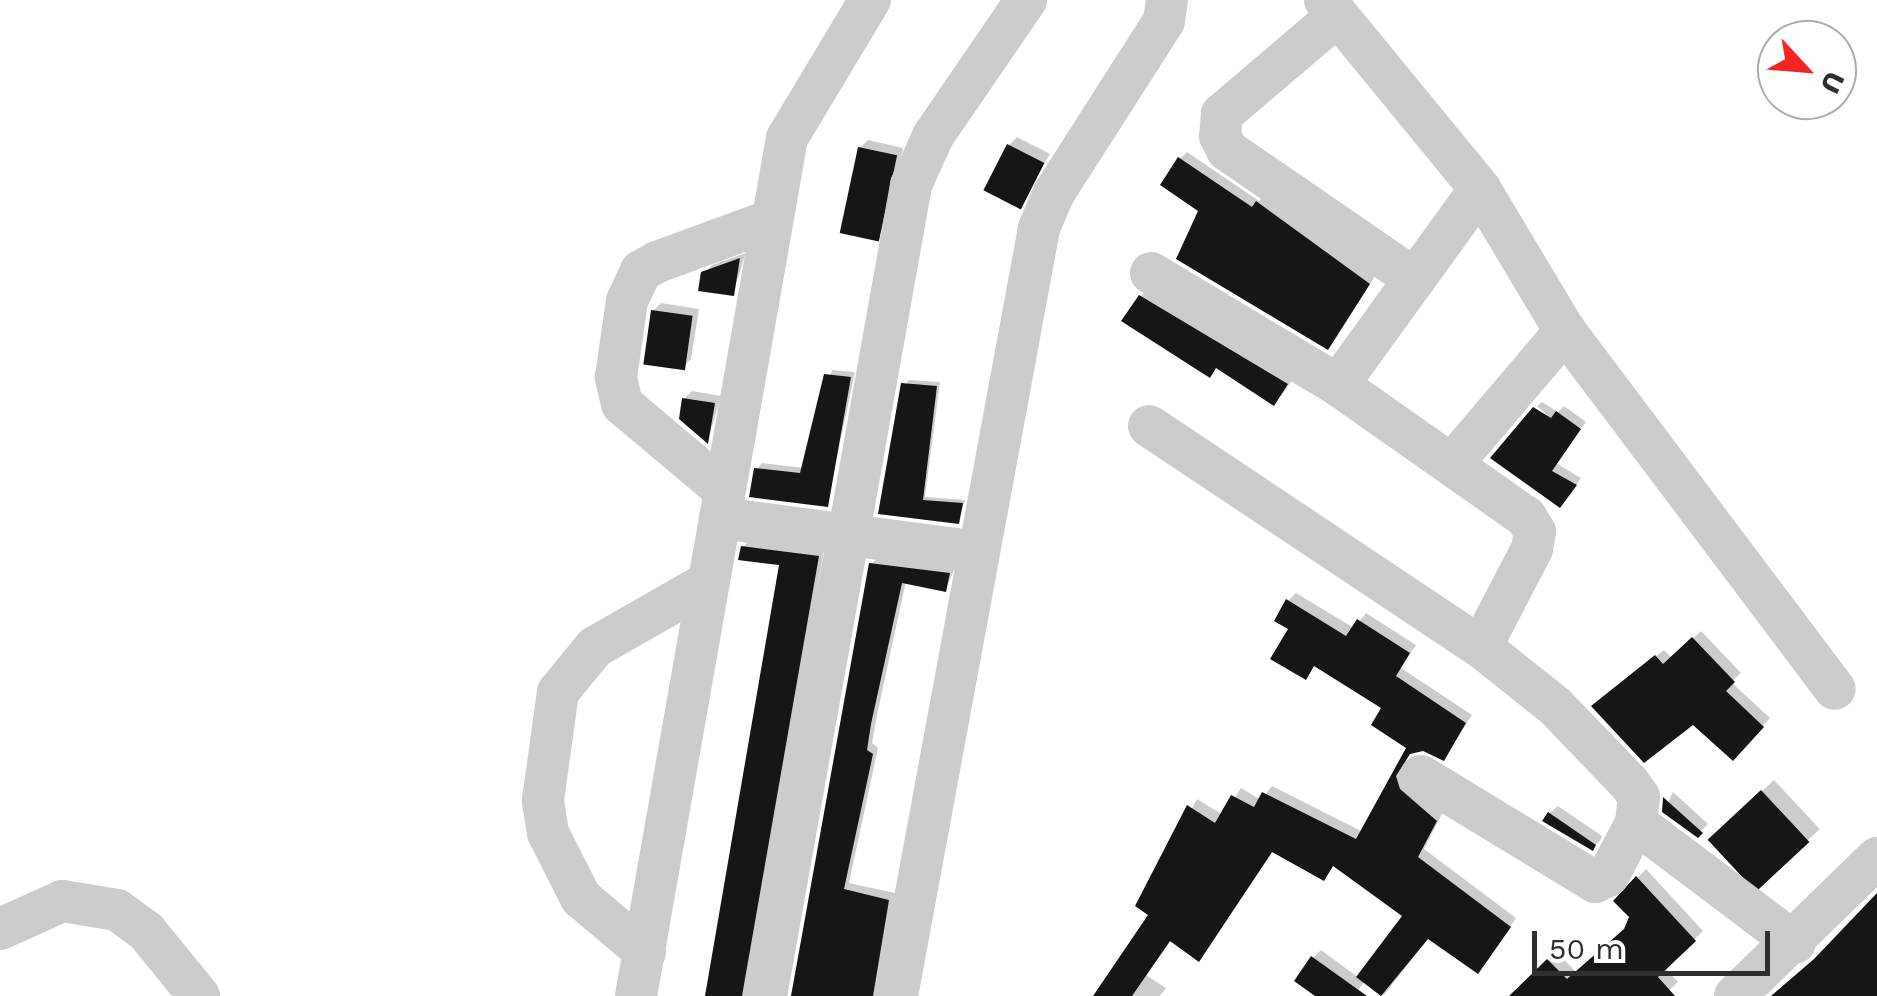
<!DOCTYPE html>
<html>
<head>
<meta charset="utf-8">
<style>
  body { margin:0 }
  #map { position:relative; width:1877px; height:996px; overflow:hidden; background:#fff; font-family:"Work Sans",sans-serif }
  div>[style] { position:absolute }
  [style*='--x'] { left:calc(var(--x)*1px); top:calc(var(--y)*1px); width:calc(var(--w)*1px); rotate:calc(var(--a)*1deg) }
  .shadow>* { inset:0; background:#0003; transform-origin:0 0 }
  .building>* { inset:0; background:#161616; transform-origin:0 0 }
  .minor>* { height:42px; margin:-21px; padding:0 21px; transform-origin:21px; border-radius:21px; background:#ccc }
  span { translate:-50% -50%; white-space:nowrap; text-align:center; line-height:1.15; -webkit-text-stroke:10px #fff; paint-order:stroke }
  .north { position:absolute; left:1757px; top:20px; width:100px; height:100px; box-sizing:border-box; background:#fff; border:2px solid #acacac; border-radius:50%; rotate:116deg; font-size:28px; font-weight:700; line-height:40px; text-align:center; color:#2f2f2f }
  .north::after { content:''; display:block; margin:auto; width:35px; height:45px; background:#f42522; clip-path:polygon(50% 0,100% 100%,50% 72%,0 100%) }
  .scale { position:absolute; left:1532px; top:931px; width:238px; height:45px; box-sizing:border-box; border:5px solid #2f2f2f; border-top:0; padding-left:12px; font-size:30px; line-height:35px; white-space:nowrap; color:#2f2f2f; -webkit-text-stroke:8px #fff; paint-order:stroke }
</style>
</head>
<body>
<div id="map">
  <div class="shadow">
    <i style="clip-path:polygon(1017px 137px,1050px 154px,1019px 207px,1009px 145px)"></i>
    <i style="clip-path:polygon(868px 140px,903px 148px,883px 229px,875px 237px,860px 148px)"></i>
    <i style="clip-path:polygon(1187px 152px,1259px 201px,1265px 196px,1375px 276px,1334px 340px,1201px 210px,1180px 159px)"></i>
    <i style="clip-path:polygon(746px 253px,733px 293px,704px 274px,712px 265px)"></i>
    <i style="clip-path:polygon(1151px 286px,1297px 373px,1284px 392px,1273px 403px,1218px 366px,1210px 375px,1141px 296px)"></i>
    <i style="clip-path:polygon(661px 303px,699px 309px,691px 359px,683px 367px,653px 311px)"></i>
    <i style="clip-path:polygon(832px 370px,855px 372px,827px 504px,757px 469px,762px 463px,804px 468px)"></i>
    <i style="clip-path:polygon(908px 380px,940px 382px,925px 497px,965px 500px,958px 522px,881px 511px)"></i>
    <i style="clip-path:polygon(692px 391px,721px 396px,708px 440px,684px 399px)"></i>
    <i style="clip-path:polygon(1542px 402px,1558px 412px,1564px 406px,1586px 422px,1556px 463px,1581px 478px,1566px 499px,1493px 458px,1560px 427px,1537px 406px)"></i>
    <i style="clip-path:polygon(749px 541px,824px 550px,751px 996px,708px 996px,782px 563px,743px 547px)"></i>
    <i style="clip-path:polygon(878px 558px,955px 568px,945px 590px,906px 581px,877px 715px,872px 743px,878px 748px,849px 883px,895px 893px,879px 996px,794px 996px,871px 564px)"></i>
    <i style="clip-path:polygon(1296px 593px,1354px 628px,1366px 613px,1416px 645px,1401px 668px,1472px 715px,1444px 758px,1420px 748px,1406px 757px,1406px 781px,1443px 812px,1424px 849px,1516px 918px,1486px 963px,1429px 937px,1384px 995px,1365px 981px,1354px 996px,1319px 996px,1313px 958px,1321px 950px,1359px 978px,1406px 915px,1335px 864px,1324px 877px,1274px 850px,1199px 959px,1172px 939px,1146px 975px,1166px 988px,1160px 996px,1095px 996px,1152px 915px,1138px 905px,1197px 799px,1223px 815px,1241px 788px,1261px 800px,1272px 786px,1361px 831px,1409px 747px,1385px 708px,1316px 664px,1305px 677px,1288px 601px)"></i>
    <i style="clip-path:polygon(1701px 631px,1741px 673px,1731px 682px,1770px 718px,1733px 757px,1693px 722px,1602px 699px,1664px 650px,1672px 658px)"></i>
    <i style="left:1774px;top:780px;width:67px;height:86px;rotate:47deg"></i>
    <i style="clip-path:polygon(1673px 792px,1708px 824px,1697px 835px,1665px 810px)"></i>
    <i style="clip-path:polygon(1558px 806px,1602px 836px,1600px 841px,1592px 848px,1550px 813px)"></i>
    <i style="clip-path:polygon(1646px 869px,1703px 931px,1664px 967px,1678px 982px,1663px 996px,1512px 996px,1557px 952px,1577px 973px,1626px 929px,1632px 917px,1616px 901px)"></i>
  </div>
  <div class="building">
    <i style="left:1007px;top:144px;width:42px;height:52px;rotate:27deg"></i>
    <i style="left:858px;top:147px;width:40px;height:88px;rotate:12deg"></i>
    <i style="clip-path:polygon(1178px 157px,1252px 207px,1256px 201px,1370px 284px,1328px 350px,1176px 259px,1198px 211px,1160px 185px)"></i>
    <i style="clip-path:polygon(740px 258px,734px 296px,698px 291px,701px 272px)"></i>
    <i style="clip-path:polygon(1139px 295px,1288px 384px,1274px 406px,1216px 368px,1210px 378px,1121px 321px)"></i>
    <i style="left:651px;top:310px;width:42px;height:55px;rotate:8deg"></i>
    <i style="clip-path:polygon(824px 374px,851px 377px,828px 507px,749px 497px,754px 468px,800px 473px)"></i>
    <i style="clip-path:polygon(901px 383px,937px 386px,923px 500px,963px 503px,959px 524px,878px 514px)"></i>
    <i style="clip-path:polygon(682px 398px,715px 403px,708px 444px,679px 419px)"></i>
    <i style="clip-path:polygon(1533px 407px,1551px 418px,1556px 411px,1581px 429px,1552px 471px,1577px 485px,1560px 508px,1490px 458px)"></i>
    <i style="clip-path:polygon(741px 546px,819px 556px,742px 996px,705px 996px,779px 565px,738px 560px)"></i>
    <i style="clip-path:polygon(869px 563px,950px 573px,946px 592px,902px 583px,871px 724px,867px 750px,873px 754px,844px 889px,889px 900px,873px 996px,791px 996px)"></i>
    <i style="clip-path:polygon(1286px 599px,1346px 636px,1357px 619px,1410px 653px,1396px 676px,1466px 723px,1444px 761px,1423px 751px,1410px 754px,1396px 776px,1400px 789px,1437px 821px,1418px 857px,1511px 927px,1478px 974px,1428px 939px,1381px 996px,1356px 977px,1402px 916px,1333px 866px,1324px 881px,1272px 852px,1199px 962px,1170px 941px,1132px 996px,1093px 996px,1148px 915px,1135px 906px,1187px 805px,1215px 823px,1231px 795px,1254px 807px,1262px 792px,1356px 839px,1406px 748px,1371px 725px,1381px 708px,1314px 666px,1306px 680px,1270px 659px,1288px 629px,1274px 621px)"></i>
    <i style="clip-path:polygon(1692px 637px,1735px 682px,1726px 691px,1764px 727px,1733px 761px,1693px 725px,1644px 763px,1591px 706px,1655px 655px,1663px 664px)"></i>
    <i style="left:1761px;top:790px;width:71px;height:73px;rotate:47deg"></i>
    <i style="clip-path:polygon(1663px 797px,1703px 833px,1698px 838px,1662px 812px)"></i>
    <i style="clip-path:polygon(1548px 812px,1596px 845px,1593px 851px,1542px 821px)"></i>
    <i style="clip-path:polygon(1636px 876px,1696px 941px,1658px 977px,1675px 996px,1509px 996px,1547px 959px,1567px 979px,1624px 929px,1629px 917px,1613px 901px)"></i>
    <i style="clip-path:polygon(1877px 893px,1877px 996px,1771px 996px,1814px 959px)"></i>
    <i style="clip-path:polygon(1311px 956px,1367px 996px,1315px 996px,1294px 981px)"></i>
  </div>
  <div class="minor">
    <i style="--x:1325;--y:0;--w:244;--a:50.6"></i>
    <i style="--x:1480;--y:189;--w:165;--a:59.1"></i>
    <i style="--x:1565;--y:331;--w:448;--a:53"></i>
    <i style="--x:1336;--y:17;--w:150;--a:139.6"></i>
    <i style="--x:1222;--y:114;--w:22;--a:95"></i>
    <i style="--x:1220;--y:136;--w:16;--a:63"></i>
    <i style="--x:1227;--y:150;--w:228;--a:34.5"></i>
    <i style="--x:1151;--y:273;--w:218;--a:30.9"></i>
    <i style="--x:1338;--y:385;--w:230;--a:35.1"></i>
    <i style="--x:1526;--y:517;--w:17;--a:59"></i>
    <i style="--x:1535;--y:532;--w:17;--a:100"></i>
    <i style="--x:1532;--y:549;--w:110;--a:117.5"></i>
    <i style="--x:1338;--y:385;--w:242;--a:-54.1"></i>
    <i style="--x:1149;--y:426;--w:399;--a:33.7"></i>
    <i style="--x:1481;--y:647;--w:95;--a:38.6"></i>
    <i style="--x:1555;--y:706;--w:108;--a:46.1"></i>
    <i style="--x:1630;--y:784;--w:16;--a:55"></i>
    <i style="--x:1639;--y:797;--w:26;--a:97"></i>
    <i style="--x:1636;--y:823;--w:199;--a:37"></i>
    <i style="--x:1452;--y:464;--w:175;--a:-49.6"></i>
    <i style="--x:724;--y:490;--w:133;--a:-139.9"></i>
    <i style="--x:622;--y:404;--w:28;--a:-103"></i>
    <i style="--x:616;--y:377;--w:77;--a:-81.8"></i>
    <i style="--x:627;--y:301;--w:33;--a:-65"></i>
    <i style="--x:641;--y:271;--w:18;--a:-29"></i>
    <i style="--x:657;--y:262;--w:122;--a:-20.1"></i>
    <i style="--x:720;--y:518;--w:260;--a:7.5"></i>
    <i style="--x:1421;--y:776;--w:204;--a:31.3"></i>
    <i style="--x:1595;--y:882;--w:14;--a:-25"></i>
    <i style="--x:1608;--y:876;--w:60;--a:-62.2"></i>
    <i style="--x:0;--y:929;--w:68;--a:-24.3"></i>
    <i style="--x:62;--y:901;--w:56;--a:9.3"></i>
    <i style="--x:117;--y:910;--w:36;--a:36"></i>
    <i style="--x:146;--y:931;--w:84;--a:50.8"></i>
    <i style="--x:645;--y:952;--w:84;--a:-139.8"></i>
    <i style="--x:581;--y:898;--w:73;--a:-116.9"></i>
    <i style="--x:548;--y:833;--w:33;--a:-99"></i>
    <i style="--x:543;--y:800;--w:109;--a:-82.1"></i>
    <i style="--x:558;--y:692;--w:58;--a:-50.6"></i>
    <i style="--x:595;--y:647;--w:131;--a:-29.7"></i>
    <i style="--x:636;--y:996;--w:871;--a:-80.02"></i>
    <i style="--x:787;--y:138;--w:161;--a:-59"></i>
    <i style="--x:766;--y:996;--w:824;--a:-79.86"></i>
    <i style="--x:911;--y:185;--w:54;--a:-65.8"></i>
    <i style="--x:933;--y:136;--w:165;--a:-55.6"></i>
    <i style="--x:897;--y:996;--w:781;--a:-79.52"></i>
    <i style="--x:1039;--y:228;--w:38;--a:-67"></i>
    <i style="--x:1054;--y:193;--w:204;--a:-57.4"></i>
    <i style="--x:1164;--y:21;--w:21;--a:-82"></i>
    <i style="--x:1735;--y:996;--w:198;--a:-44.2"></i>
  </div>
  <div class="north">U</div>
  <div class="scale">50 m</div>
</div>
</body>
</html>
